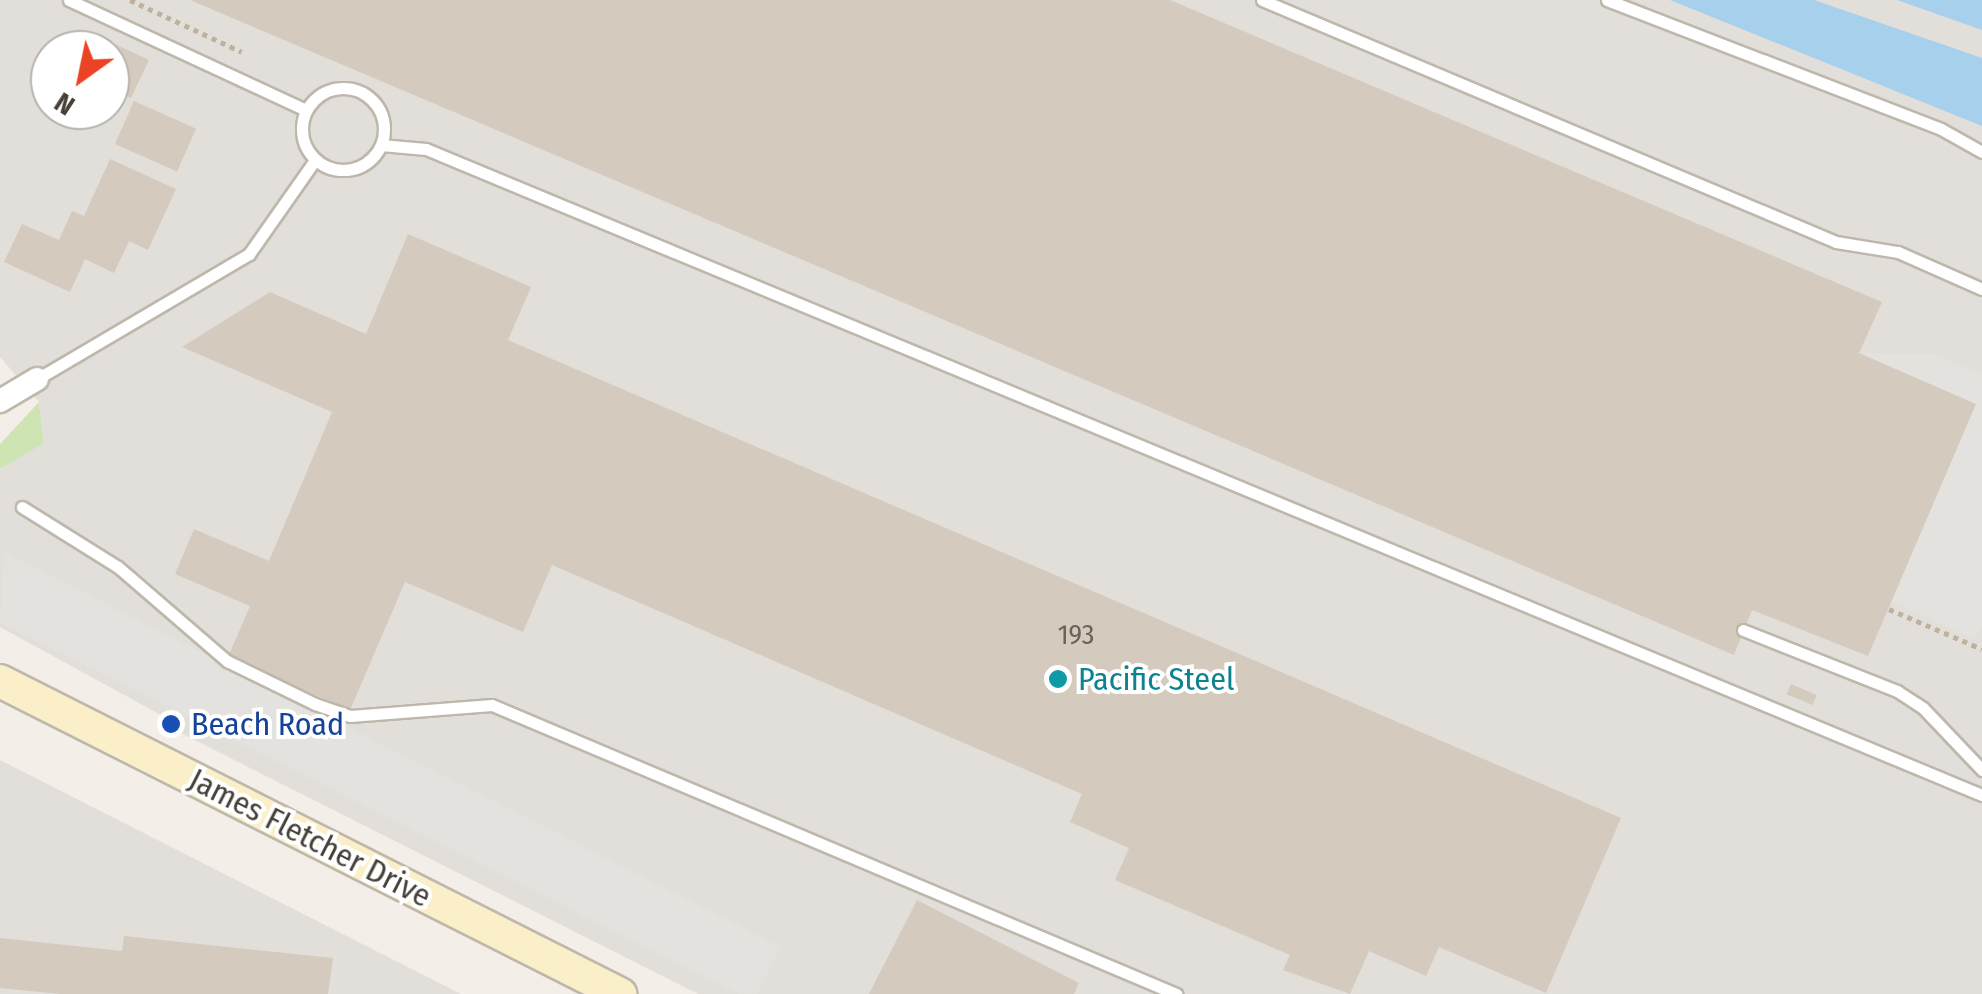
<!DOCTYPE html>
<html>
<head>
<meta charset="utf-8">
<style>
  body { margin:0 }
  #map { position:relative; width:1982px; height:994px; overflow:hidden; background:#f3efe8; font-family:"Fira Sans Condensed",sans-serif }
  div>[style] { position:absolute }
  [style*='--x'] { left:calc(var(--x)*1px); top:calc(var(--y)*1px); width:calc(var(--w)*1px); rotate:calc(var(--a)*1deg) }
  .industrial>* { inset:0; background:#e2ded9 }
  .green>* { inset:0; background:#cee4b3 }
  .parking>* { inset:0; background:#e4e2df }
  .water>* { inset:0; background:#a7d0ec }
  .building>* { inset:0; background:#d4cbbe; transform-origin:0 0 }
  .path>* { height:5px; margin-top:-2.5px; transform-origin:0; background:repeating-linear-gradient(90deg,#beb29d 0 5px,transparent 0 10px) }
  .roads { filter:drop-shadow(2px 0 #beb7ab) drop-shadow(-2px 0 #beb7ab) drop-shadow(0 2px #beb7ab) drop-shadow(0 -2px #beb7ab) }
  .lane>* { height:11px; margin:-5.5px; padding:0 5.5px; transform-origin:5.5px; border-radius:5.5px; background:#fff }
  .lane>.ring { margin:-5.5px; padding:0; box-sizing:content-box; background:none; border:11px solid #fff; border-radius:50% }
  .street>* { height:22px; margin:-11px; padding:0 11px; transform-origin:11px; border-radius:11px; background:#fff }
  .secondary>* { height:32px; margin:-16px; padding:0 16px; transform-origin:16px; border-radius:16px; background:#fbefc9 }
  .dots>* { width:28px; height:28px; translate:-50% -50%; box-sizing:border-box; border:5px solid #fff; border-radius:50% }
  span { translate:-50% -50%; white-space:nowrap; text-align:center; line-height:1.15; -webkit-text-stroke:8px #fff; paint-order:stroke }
  .number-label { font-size:28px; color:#696359 }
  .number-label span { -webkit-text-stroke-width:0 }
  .culture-label { font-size:32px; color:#0d838f }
  .left { translate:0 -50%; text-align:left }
  .transit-label { font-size:32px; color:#164399 }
  .street-label { font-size:32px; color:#454037 }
  .north { position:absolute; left:30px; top:30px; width:100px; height:100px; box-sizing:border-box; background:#fff; border:2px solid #b5b3af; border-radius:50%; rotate:213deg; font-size:28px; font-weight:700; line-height:40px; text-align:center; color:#454037 }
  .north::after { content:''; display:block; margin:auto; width:35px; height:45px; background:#ec4325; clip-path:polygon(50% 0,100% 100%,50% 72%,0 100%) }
</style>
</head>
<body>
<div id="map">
  <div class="industrial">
    <i style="clip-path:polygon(evenodd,0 0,1982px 0,1982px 994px,698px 994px,167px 726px,170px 720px,0 627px,0 469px,44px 442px,39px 402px,0 357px,0 0,50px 50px,110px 50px,110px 110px,50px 110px,50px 50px)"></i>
    <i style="clip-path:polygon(0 760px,461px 994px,0 994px)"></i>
  </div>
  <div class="green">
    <i style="clip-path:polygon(39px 402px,44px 443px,0 469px,0 444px)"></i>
  </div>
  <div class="parking">
    <i style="clip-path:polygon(1859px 353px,1934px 354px,1982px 374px,1982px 628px,1974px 639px,1892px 601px,1975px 405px)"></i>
    <i style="clip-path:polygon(4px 552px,781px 947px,757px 994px,740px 994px,0 623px)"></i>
  </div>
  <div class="water">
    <i style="clip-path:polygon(1670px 0,1814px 0,1982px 58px,1982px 126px)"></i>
    <i style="clip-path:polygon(1897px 0,1982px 0,1982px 30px)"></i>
  </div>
  <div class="building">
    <i style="clip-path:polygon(190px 0,1170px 0,1882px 302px,1859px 353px,1976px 404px,1868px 656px,1752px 610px,1734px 655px)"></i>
    <i style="clip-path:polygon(100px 37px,149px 60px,131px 98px,110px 88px,110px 50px,94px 50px)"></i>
    <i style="left:134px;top:101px;width:68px;height:47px;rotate:24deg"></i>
    <i style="clip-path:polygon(110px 159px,176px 189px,148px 250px,129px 241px,114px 273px,85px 259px,70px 292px,4px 262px,22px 224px,59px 240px,72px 211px,84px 216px)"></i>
    <i style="clip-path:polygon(408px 234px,531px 287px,508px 340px,1621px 818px,1546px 993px,1439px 947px,1426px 976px,1369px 951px,1350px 994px,1283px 970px,1290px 955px,1115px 880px,1129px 848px,1070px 822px,1082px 794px,552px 565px,523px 632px,405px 582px,350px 710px,228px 657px,250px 606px,175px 574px,194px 529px,269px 561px,332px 412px,182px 347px,270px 292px,366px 334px)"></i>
    <i style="left:1791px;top:684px;width:28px;height:11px;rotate:23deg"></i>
    <i style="clip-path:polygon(917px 900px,1079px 983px,1074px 994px,869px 994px)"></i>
    <i style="clip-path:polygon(124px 936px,333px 958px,328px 994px,60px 994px,0 988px,0 938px,122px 951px)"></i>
  </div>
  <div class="path">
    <i style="--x:130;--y:0;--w:123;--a:24.9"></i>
    <i style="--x:1889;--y:609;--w:101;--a:23.3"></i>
  </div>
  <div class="roads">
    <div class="lane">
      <i style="--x:69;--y:0;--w:261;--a:24.9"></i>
      <i style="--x:1262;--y:0;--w:623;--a:22.86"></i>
      <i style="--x:1836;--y:242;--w:63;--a:9.2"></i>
      <i style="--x:1898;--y:252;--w:92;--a:23.8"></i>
      <i style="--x:1607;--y:0;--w:358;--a:21.1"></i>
      <i style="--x:1941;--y:129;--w:47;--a:29.3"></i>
      <i class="ring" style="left:302px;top:88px;width:71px;height:71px"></i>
      <i style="--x:381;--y:145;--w:45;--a:5.1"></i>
      <i style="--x:426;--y:149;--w:1685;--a:22.55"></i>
      <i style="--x:37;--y:379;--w:246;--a:-30.5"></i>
      <i style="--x:249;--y:254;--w:115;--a:-54.9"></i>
      <i style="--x:22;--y:507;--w:113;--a:32"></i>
      <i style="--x:118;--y:567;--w:144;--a:40.8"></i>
      <i style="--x:227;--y:661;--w:98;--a:26"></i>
      <i style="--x:315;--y:704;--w:37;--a:19"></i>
      <i style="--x:350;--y:716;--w:142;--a:-4.4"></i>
      <i style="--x:492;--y:705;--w:743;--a:22.9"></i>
      <i style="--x:1743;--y:630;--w:166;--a:21.6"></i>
      <i style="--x:1897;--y:691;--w:31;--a:33"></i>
      <i style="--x:1923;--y:708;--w:86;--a:46.4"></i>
    </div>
    <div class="street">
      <i style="--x:0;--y:401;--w:43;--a:-30.7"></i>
    </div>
    <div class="secondary">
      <i style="--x:0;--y:681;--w:695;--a:26.79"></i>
    </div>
  </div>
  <div class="dots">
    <i style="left:1058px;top:679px;background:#0f9aa8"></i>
    <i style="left:171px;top:724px;background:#1a4fb4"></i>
  </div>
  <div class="number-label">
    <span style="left:1076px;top:635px">193</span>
  </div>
  <div class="culture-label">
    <span class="left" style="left:1078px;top:679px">Pacific Steel</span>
  </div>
  <div class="transit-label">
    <span class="left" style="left:191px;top:724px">Beach Road</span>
  </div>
  <div class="street-label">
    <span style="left:310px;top:838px;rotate:27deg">James Fletcher Drive</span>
  </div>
  <div class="north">N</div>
</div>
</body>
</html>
